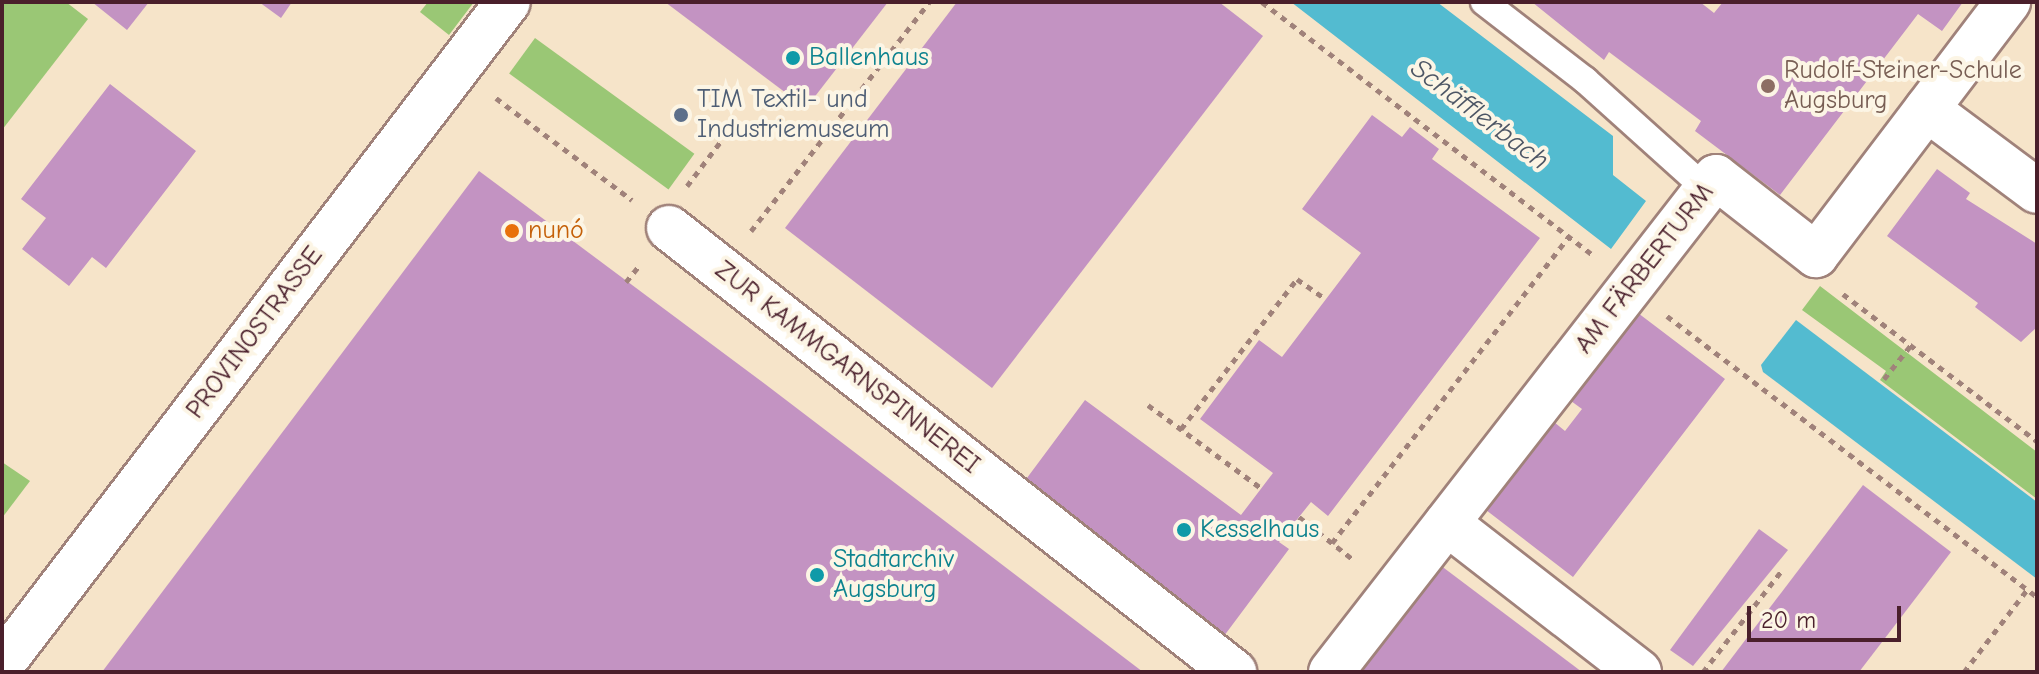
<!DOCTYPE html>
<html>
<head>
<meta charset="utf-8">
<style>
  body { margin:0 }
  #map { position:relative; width:2039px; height:674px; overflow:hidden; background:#f6e4c9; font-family:"Comic Neue",sans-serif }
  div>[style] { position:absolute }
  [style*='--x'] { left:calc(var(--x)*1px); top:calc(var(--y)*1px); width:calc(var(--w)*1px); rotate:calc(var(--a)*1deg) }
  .green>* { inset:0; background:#9ac775; transform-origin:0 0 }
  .water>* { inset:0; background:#53bbd0 }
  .building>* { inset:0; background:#c393c2 }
  .path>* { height:5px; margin-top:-2.5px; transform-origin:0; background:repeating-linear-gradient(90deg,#a0827a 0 6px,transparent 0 12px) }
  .roads { filter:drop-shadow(2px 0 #a0827a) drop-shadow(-2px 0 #a0827a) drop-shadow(0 2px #a0827a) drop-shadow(0 -2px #a0827a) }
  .lane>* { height:26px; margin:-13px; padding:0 13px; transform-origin:13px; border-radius:13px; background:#fff }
  .street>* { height:44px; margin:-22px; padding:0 22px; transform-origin:22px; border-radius:22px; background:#fff }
  .dots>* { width:22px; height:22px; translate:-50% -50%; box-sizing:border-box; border:4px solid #fcf5e5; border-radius:50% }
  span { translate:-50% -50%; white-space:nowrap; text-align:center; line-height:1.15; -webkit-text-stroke:8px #fcf5e5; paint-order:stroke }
  .culture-label { font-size:26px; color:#0d838f }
  .left { translate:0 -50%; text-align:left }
  .education-label { font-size:26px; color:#785e54 }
  .service-label { font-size:26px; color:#4e5e75 }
  .food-label { font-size:26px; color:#c56008 }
  .street-label { font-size:26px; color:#4a1f2b }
  .water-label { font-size:28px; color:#4d5665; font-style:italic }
  .frame { position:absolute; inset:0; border:4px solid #4a1f2b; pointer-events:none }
  .scale { position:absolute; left:1747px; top:606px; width:154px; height:36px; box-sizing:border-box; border:4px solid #4a1f2b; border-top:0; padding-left:10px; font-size:24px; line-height:28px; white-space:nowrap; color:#4a1f2b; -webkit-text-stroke:6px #fcf5e5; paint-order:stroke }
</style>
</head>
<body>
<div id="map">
  <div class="green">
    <i style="clip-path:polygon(2px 2px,66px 2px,88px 19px,2px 130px)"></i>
    <i style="clip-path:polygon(428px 2px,474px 2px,449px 35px,420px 12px)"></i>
    <i style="left:535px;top:38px;width:197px;height:44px;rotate:36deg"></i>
    <i style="clip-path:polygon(1820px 286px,2037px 452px,2037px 499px,1880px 380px,1886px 371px,1802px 310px)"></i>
    <i style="clip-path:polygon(2px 462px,30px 481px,2px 518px)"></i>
  </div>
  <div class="water">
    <i style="clip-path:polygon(1291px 2px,1437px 2px,1613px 136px,1613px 175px,1646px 201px,1611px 249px)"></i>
    <i style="clip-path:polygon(1796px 320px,2037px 502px,2037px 579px,1763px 372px,1761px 365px)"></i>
  </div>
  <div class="building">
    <i style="clip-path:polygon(92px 2px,149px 2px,127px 30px)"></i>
    <i style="clip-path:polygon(259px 2px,292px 2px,281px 18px)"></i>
    <i style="clip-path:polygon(665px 2px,888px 2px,806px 108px)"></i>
    <i style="clip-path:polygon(957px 2px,1219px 2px,1263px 36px,992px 388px,785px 228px)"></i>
    <i style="clip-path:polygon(1532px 2px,1700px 2px,1714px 13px,1723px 2px,1963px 2px,1942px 31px,1918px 14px,1780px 195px,1695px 131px,1701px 121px,1609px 52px,1604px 60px)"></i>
    <i style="clip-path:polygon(110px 84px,196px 151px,106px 268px,92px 257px,69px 286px,22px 249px,46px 218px,21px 199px)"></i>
    <i style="clip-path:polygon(1372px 115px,1402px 137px,1410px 127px,1439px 149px,1432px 159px,1540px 238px,1328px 516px,1311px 502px,1279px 542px,1289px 549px,1224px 636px,1021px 486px,1085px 400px,1241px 515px,1273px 473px,1200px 419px,1259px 340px,1282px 357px,1361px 253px,1302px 209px)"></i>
    <i style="clip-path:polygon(1937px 169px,1970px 193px,1966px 199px,2037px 244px,2037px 327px,2021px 342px,1975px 307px,1978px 303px,1887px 236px)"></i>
    <i style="clip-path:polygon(479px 171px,765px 384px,1143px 672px,102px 672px)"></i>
    <i style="clip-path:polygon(1638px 313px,1725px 379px,1573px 577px,1486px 510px,1554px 422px,1565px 431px,1582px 409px,1571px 401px)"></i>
    <i style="clip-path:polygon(1863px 485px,1951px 552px,1902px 616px,1859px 672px,1721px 672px)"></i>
    <i style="clip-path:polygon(1759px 529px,1788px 550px,1693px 666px,1670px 650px)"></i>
    <i style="clip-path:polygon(1436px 562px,1582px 672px,1353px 672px)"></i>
  </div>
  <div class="path">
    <i style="--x:1262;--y:2;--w:419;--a:37.4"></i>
    <i style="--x:496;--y:98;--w:170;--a:36.9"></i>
    <i style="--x:687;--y:186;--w:83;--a:-52.9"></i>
    <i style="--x:751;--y:231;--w:290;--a:-52.1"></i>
    <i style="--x:626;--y:282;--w:21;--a:-51"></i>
    <i style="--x:1843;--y:294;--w:243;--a:37.2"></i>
    <i style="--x:1667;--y:316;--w:465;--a:37.2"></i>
    <i style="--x:1884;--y:379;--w:43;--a:-51.5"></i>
    <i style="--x:1148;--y:405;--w:140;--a:36.3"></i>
    <i style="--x:1181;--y:429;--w:190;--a:-52.3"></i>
    <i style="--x:1297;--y:279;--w:35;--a:35"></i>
    <i style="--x:1299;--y:517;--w:71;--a:38.2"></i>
    <i style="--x:1332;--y:543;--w:388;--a:-52.3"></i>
    <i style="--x:1703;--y:672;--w:129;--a:-52.2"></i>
    <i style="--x:1964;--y:672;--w:103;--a:-52.5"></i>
  </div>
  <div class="roads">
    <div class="lane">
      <i style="--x:1484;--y:2;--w:128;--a:37.7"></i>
      <i style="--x:1585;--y:80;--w:164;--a:42"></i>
    </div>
    <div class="street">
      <i style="--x:1927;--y:109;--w:137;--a:36.7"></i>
      <i style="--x:669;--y:228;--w:719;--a:38.16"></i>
      <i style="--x:1447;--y:523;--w:243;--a:37.8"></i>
      <i style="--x:2;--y:664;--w:833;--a:-52.61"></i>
      <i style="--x:1331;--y:672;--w:627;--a:-52.13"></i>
      <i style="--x:1716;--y:177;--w:127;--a:38"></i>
      <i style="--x:1816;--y:255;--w:318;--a:-52.8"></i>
    </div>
  </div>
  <div class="dots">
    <i style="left:793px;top:58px;background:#0f9aa8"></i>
    <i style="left:1768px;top:86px;background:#8d6e63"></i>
    <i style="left:681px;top:115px;background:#5c6f8a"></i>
    <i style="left:512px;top:231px;background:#e8710a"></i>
    <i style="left:1184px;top:530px;background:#0f9aa8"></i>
    <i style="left:817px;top:575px;background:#0f9aa8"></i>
  </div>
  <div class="culture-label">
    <span class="left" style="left:809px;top:58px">Ballenhaus</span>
    <span class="left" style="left:1200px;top:530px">Kesselhaus</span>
    <span class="left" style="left:833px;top:575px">Stadtarchiv<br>Augsburg</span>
  </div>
  <div class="education-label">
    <span class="left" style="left:1784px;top:86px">Rudolf-Steiner-Schule<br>Augsburg</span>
  </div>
  <div class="service-label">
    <span class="left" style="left:697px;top:115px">TIM Textil- und<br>Industriemuseum</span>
  </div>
  <div class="food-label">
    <span class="left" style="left:528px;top:231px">nunó</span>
  </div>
  <div class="street-label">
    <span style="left:1645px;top:269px;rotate:-52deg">AM FÄRBERTURM</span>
    <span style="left:255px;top:333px;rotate:-53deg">PROVINOSTRASSE</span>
    <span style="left:847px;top:368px;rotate:38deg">ZUR KAMMGARNSPINNEREI</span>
  </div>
  <div class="water-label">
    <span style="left:1480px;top:114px;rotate:37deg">Schäfflerbach</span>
  </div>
  <div class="frame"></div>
  <div class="scale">20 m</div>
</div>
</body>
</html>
